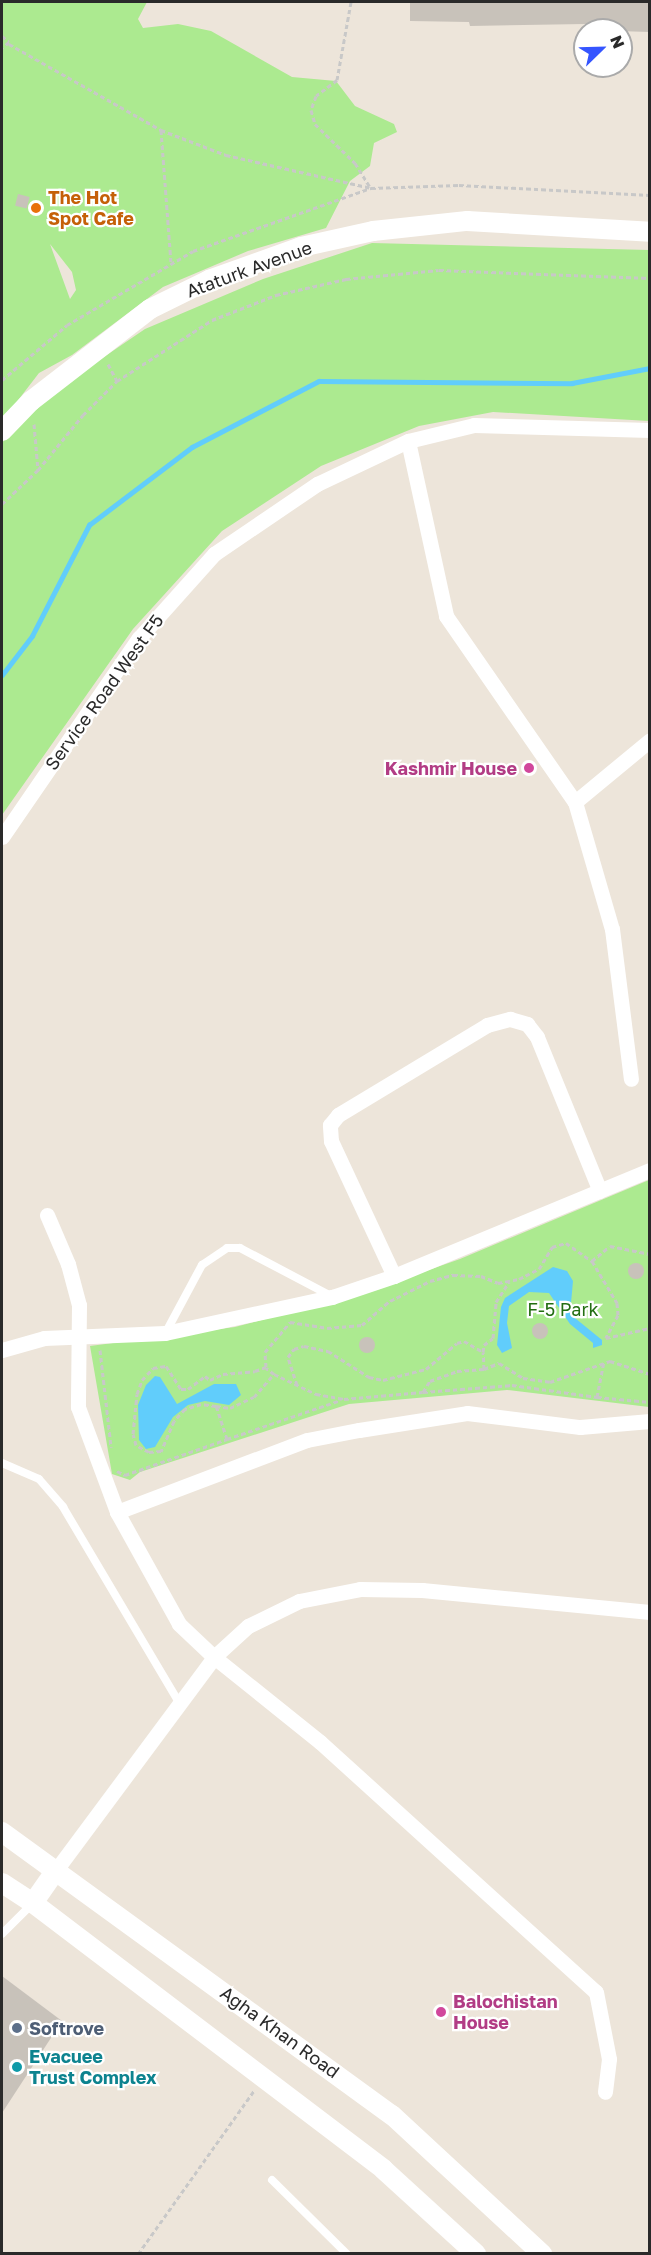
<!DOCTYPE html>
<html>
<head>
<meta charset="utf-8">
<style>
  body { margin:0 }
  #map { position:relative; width:651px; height:2255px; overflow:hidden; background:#ede5da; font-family:"Golos Text",sans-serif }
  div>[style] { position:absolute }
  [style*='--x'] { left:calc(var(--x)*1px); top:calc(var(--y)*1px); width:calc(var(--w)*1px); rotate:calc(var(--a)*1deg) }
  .green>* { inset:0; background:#acea90 }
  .water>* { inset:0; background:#61cdfb }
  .stream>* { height:4.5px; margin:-2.25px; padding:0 2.25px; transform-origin:2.25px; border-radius:2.25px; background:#61cdfb }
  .building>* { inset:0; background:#c8c2ba; transform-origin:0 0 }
  .round { border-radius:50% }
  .path>* { height:3px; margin-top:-1.5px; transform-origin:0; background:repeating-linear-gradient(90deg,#c8c8c8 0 4.5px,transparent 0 7.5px) }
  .service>* { height:8px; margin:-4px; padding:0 4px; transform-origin:4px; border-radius:4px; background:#fff }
  .minor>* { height:15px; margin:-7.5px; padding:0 7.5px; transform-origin:7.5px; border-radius:7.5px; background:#fff }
  .tertiary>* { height:20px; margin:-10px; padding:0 10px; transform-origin:10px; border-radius:10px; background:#fff }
  .dots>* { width:16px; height:16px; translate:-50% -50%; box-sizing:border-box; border:3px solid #fff; border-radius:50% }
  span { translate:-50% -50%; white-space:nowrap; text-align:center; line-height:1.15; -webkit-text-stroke:4.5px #fff; paint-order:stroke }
  .food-label { font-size:18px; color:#c56008; font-weight:700 }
  .left { translate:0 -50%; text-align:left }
  .street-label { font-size:18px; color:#2a2a2a }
  .hotel-label { font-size:18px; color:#b23c85; font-weight:700 }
  .right { translate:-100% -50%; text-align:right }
  .park-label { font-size:18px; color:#236e12 }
  .service-label { font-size:18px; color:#4e5e75; font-weight:700 }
  .culture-label { font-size:18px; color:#0d838f; font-weight:700 }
  .frame { position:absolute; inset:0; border:3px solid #2a2a2a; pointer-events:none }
  .north { position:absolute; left:573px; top:18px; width:60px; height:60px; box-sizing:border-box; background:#fff; border:2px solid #aaa; border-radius:50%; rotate:67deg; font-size:16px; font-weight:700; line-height:24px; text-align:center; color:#2a2a2a }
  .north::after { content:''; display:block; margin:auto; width:21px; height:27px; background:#3555ff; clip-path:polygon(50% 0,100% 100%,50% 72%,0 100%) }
</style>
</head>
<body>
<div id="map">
  <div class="green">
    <i style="clip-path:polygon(evenodd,2px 2px,147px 2px,138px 19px,143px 28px,178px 24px,211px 31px,292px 77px,336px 81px,355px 106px,394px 124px,397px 132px,374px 143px,370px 166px,350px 181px,326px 228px,248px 251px,163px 287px,72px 355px,39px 373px,2px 421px,2px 2px,50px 244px,72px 272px,76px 290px,70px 299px,50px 244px)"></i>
    <i style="clip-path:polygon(372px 243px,649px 250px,649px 421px,493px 412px,419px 426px,321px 466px,222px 531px,133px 629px,2px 815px,2px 443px,32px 406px,145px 329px,263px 279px)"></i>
    <i style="clip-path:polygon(649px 1180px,649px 1407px,507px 1390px,349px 1404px,140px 1472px,130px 1480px,112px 1474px,90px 1346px,235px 1327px,363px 1293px,460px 1259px)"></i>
  </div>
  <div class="water">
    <i style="clip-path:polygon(553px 1267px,567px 1271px,573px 1281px,570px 1314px,602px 1340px,602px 1345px,593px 1348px,593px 1343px,570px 1324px,549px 1293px,529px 1292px,509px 1306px,507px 1323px,512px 1348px,502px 1353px,497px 1345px,501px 1307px,505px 1298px)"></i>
    <i style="clip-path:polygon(155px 1376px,160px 1377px,177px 1404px,214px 1384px,236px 1384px,241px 1395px,229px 1405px,205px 1401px,188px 1405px,173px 1417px,155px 1447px,146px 1449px,139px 1440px,138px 1405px,146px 1385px)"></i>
  </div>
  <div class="stream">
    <i style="--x:2;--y:675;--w:49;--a:-52.4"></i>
    <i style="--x:32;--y:636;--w:125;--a:-62.8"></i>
    <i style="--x:89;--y:525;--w:129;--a:-37.1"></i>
    <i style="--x:192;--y:447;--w:143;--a:-27.5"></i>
    <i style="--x:319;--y:381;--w:253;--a:0.5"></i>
    <i style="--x:572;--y:383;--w:79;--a:-10.9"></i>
  </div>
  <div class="building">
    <i style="clip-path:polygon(410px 2px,650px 2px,650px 32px,585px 30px,585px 24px,470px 26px,469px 22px,410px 21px)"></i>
    <i style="left:18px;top:194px;width:12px;height:12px;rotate:14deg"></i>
    <i class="round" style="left:628px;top:1263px;width:16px;height:16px"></i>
    <i class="round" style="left:532px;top:1323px;width:16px;height:16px"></i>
    <i class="round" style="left:359px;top:1337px;width:16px;height:16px"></i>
    <i style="clip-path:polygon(2px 1976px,62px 2021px,2px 2113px)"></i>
  </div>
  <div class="path">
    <i style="--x:351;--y:2;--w:79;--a:100.2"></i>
    <i style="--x:337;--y:80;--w:26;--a:143"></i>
    <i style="--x:316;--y:96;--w:15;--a:110"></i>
    <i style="--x:311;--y:110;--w:15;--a:74"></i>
    <i style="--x:315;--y:124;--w:56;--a:44.3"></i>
    <i style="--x:355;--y:163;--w:28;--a:58"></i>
    <i style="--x:2;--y:36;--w:9;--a:41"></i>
    <i style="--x:9;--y:42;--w:9;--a:139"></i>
    <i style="--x:9;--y:44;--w:175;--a:29.5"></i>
    <i style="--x:161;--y:130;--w:70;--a:21"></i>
    <i style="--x:226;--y:155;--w:149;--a:12.8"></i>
    <i style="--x:371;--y:188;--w:88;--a:-2"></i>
    <i style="--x:459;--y:185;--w:191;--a:3"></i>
    <i style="--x:161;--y:130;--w:132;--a:85.7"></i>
    <i style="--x:108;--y:364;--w:19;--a:62"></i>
    <i style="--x:2;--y:380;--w:85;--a:-40.2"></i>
    <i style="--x:67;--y:325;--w:146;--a:-30.4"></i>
    <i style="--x:193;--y:251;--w:189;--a:-19.5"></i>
    <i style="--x:34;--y:424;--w:46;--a:85"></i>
    <i style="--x:2;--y:504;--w:50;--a:-43.4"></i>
    <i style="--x:38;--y:470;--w:71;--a:-50.7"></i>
    <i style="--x:83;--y:415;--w:48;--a:-45"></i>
    <i style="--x:117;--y:381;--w:113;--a:-32.7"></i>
    <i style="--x:212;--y:320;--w:69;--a:-21.3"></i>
    <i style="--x:276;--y:295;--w:72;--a:-12.9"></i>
    <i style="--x:346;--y:279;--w:93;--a:-5.5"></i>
    <i style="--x:439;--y:270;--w:211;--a:2.2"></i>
    <i style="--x:592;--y:1261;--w:49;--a:59.2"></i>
    <i style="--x:617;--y:1303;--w:12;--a:85"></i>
    <i style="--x:618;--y:1315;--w:26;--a:118"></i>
    <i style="--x:606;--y:1338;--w:45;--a:-12.8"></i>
    <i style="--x:100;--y:1350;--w:98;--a:83.5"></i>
    <i style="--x:484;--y:1369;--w:16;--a:-22"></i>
    <i style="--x:499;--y:1363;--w:28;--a:32"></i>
    <i style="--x:523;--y:1378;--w:27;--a:8"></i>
    <i style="--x:550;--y:1382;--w:64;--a:-19.3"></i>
    <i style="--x:610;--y:1361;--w:42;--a:18"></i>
    <i style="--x:274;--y:1374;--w:47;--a:25.5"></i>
    <i style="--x:316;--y:1394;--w:28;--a:10"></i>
    <i style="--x:344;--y:1399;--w:79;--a:-5.1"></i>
    <i style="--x:423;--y:1392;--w:13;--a:-58"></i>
    <i style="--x:430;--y:1381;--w:29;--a:-20"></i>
    <i style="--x:457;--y:1371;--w:27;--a:-4"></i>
    <i style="--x:484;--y:1369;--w:17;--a:-93"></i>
    <i style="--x:297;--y:1385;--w:29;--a:-108"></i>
    <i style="--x:288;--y:1357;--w:10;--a:-53"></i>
    <i style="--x:294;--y:1349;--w:10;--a:-17"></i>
    <i style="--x:304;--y:1346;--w:25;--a:12"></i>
    <i style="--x:328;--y:1351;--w:49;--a:32.4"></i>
    <i style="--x:369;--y:1377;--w:14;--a:12"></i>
    <i style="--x:383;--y:1380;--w:44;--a:-14.3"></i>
    <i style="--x:426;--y:1369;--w:40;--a:-40"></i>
    <i style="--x:457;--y:1343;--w:7;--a:-16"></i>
    <i style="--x:464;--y:1341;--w:22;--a:30"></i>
    <i style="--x:483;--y:1352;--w:7;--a:-82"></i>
    <i style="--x:484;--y:1345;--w:11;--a:-38"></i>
    <i style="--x:493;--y:1338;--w:36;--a:-85"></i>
    <i style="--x:496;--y:1302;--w:24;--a:-57"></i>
    <i style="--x:423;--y:1392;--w:89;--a:-4.5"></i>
    <i style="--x:512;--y:1385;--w:86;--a:8"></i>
    <i style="--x:597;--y:1397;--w:36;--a:-79"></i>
    <i style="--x:597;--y:1397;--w:53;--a:5.4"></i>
    <i style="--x:216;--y:1406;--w:14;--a:8"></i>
    <i style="--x:230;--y:1408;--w:26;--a:-25"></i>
    <i style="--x:254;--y:1397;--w:30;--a:-49"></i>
    <i style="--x:274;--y:1374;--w:10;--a:-143"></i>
    <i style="--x:227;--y:1439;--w:120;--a:-18.9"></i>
    <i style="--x:117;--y:1471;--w:9;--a:27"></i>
    <i style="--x:125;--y:1475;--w:108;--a:-19.4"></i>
    <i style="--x:227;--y:1439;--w:35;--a:-108"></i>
    <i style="--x:216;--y:1406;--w:15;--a:-172"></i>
    <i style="--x:201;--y:1404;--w:17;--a:163"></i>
    <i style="--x:185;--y:1409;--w:16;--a:133"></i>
    <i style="--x:174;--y:1421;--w:33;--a:113"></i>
    <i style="--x:161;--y:1451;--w:12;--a:175"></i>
    <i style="--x:149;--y:1452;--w:15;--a:-152"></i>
    <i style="--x:136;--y:1445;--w:11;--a:-105"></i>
    <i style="--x:133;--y:1434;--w:40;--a:-84.3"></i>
    <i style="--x:137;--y:1394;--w:15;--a:-70"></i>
    <i style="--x:142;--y:1380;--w:16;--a:-47"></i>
    <i style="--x:153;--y:1368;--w:13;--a:-9"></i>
    <i style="--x:166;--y:1366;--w:27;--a:57"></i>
    <i style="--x:181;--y:1389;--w:7;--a:0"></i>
    <i style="--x:188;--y:1389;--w:21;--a:-37"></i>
    <i style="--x:205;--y:1376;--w:6;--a:39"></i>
    <i style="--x:210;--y:1380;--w:14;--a:-25"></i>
    <i style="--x:223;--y:1374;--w:32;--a:-5"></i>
    <i style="--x:255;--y:1371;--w:12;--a:-20"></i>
    <i style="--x:266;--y:1367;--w:15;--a:-94"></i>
    <i style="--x:265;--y:1352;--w:39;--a:-50"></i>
    <i style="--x:290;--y:1322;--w:37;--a:9"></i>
    <i style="--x:327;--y:1328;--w:35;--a:-5"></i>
    <i style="--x:362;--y:1325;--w:37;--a:-41"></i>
    <i style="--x:390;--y:1301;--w:45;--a:-26.6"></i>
    <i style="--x:430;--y:1281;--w:24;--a:-15"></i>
    <i style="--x:453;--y:1275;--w:28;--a:2"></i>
    <i style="--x:481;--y:1276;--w:18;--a:22"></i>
    <i style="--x:498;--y:1283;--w:21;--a:-11"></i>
    <i style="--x:519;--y:1279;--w:22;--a:-27"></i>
    <i style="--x:539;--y:1269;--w:26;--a:-59"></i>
    <i style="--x:552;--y:1247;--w:15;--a:-16"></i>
    <i style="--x:566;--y:1243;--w:32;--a:35"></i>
    <i style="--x:592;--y:1261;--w:23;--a:-40"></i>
    <i style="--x:610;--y:1246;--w:41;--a:11.3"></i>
    <i style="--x:138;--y:2254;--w:200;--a:-54.6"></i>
  </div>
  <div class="service">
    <i style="--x:166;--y:1332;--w:76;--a:-61.8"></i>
    <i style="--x:202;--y:1265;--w:30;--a:-34"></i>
    <i style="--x:227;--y:1248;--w:13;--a:0"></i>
    <i style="--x:240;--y:1248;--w:103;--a:27.8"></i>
    <i style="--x:2;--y:1463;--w:40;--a:23.4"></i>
    <i style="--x:39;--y:1479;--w:37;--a:49"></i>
    <i style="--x:63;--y:1507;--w:227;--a:59.3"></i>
    <i style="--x:2;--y:1934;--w:42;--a:-45"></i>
    <i style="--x:272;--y:2180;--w:105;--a:44.6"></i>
  </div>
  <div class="minor">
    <i style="--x:408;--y:441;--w:179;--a:77.7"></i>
    <i style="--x:446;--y:616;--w:226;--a:55.3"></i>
    <i style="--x:575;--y:802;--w:132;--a:73.8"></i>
    <i style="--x:612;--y:929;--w:151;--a:82.8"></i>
    <i style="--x:575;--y:802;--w:97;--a:-39.6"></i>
    <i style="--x:2;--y:837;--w:242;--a:-55.5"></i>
    <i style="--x:139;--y:638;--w:113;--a:-48.2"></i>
    <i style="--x:214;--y:554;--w:125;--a:-34.2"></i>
    <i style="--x:317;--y:484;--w:101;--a:-25.3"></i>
    <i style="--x:408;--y:441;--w:68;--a:-13.6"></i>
    <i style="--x:474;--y:425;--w:176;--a:1.6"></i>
    <i style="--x:47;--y:1215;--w:53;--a:66.8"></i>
    <i style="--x:68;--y:1264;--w:42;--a:75"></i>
    <i style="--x:79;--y:1305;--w:102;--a:90.6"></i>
    <i style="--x:78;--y:1407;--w:112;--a:69.6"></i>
    <i style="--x:117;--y:1512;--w:128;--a:61"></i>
    <i style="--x:179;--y:1624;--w:48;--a:43.3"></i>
    <i style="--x:214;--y:1657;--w:136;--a:38.7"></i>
    <i style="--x:320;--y:1742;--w:372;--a:42.2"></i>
    <i style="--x:596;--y:1992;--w:68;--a:79"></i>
    <i style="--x:609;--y:2059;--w:33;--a:97"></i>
    <i style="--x:394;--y:1276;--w:149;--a:-115"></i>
    <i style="--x:331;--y:1141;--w:16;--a:-94"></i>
    <i style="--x:330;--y:1125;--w:13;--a:-51"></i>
    <i style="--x:338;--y:1115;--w:174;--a:-31.1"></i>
    <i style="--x:487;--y:1025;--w:24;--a:-15"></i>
    <i style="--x:510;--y:1019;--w:18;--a:16"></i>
    <i style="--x:527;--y:1024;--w:16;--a:52"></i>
    <i style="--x:537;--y:1037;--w:166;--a:67.8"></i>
    <i style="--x:2;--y:1350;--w:44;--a:-15.9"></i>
    <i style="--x:44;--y:1338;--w:121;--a:-2.4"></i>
    <i style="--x:165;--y:1333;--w:171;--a:-12.2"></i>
    <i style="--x:332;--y:1297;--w:65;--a:-18.7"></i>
    <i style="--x:394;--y:1276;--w:277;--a:-22.5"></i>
    <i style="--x:117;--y:1512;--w:203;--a:-20.8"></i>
    <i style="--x:307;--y:1440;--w:53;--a:-10.9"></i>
    <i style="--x:359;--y:1430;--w:109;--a:-8.9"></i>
    <i style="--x:467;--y:1413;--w:114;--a:7.1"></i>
    <i style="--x:580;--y:1427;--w:70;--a:-4.9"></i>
    <i style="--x:56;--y:1870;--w:265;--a:-53.4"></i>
    <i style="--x:214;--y:1657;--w:46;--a:-42.4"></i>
    <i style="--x:248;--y:1626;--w:57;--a:-26.1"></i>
    <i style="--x:299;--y:1601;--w:62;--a:-11.1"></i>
    <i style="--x:360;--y:1589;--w:62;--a:0.9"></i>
    <i style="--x:422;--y:1590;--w:229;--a:5.5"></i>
  </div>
  <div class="tertiary">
    <i style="--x:2;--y:431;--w:42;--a:-46"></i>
    <i style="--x:31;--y:401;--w:150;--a:-37.7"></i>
    <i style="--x:150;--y:309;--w:66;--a:-26.2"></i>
    <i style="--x:209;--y:280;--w:98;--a:-19.7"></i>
    <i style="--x:301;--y:247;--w:74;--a:-12.5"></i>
    <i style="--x:373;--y:231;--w:95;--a:-6.1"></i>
    <i style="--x:467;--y:221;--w:183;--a:3.4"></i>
    <i style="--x:2;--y:1832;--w:482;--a:36"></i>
    <i style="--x:392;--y:2115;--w:205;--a:42.8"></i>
    <i style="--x:2;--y:1883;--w:37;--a:33"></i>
    <i style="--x:33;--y:1903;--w:440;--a:37.2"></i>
    <i style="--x:383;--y:2169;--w:126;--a:42.4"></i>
    <i style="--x:33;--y:1903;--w:40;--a:-55.1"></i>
  </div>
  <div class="dots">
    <i style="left:36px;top:208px;background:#e8710a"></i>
    <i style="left:529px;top:768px;background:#d1479c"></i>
    <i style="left:441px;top:2012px;background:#d1479c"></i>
    <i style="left:17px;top:2028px;background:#5c6f8a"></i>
    <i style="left:17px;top:2067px;background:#0f9aa8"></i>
  </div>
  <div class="food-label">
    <span class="left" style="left:48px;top:208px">The Hot<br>Spot Cafe</span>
  </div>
  <div class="street-label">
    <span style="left:249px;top:269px;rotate:-20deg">Ataturk Avenue</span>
    <span style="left:104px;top:692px;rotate:-54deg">Service Road West F5</span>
    <span style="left:280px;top:2032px;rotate:36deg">Agha Khan Road</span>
  </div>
  <div class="hotel-label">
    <span class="right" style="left:517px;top:768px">Kashmir House</span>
    <span class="left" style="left:453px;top:2012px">Balochistan<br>House</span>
  </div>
  <div class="park-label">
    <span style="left:563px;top:1309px">F-5 Park</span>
  </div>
  <div class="service-label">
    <span class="left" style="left:29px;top:2028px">Softrove</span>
  </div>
  <div class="culture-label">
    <span class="left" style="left:29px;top:2067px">Evacuee<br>Trust Complex</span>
  </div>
  <div class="frame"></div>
  <div class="north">N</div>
</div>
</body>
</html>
